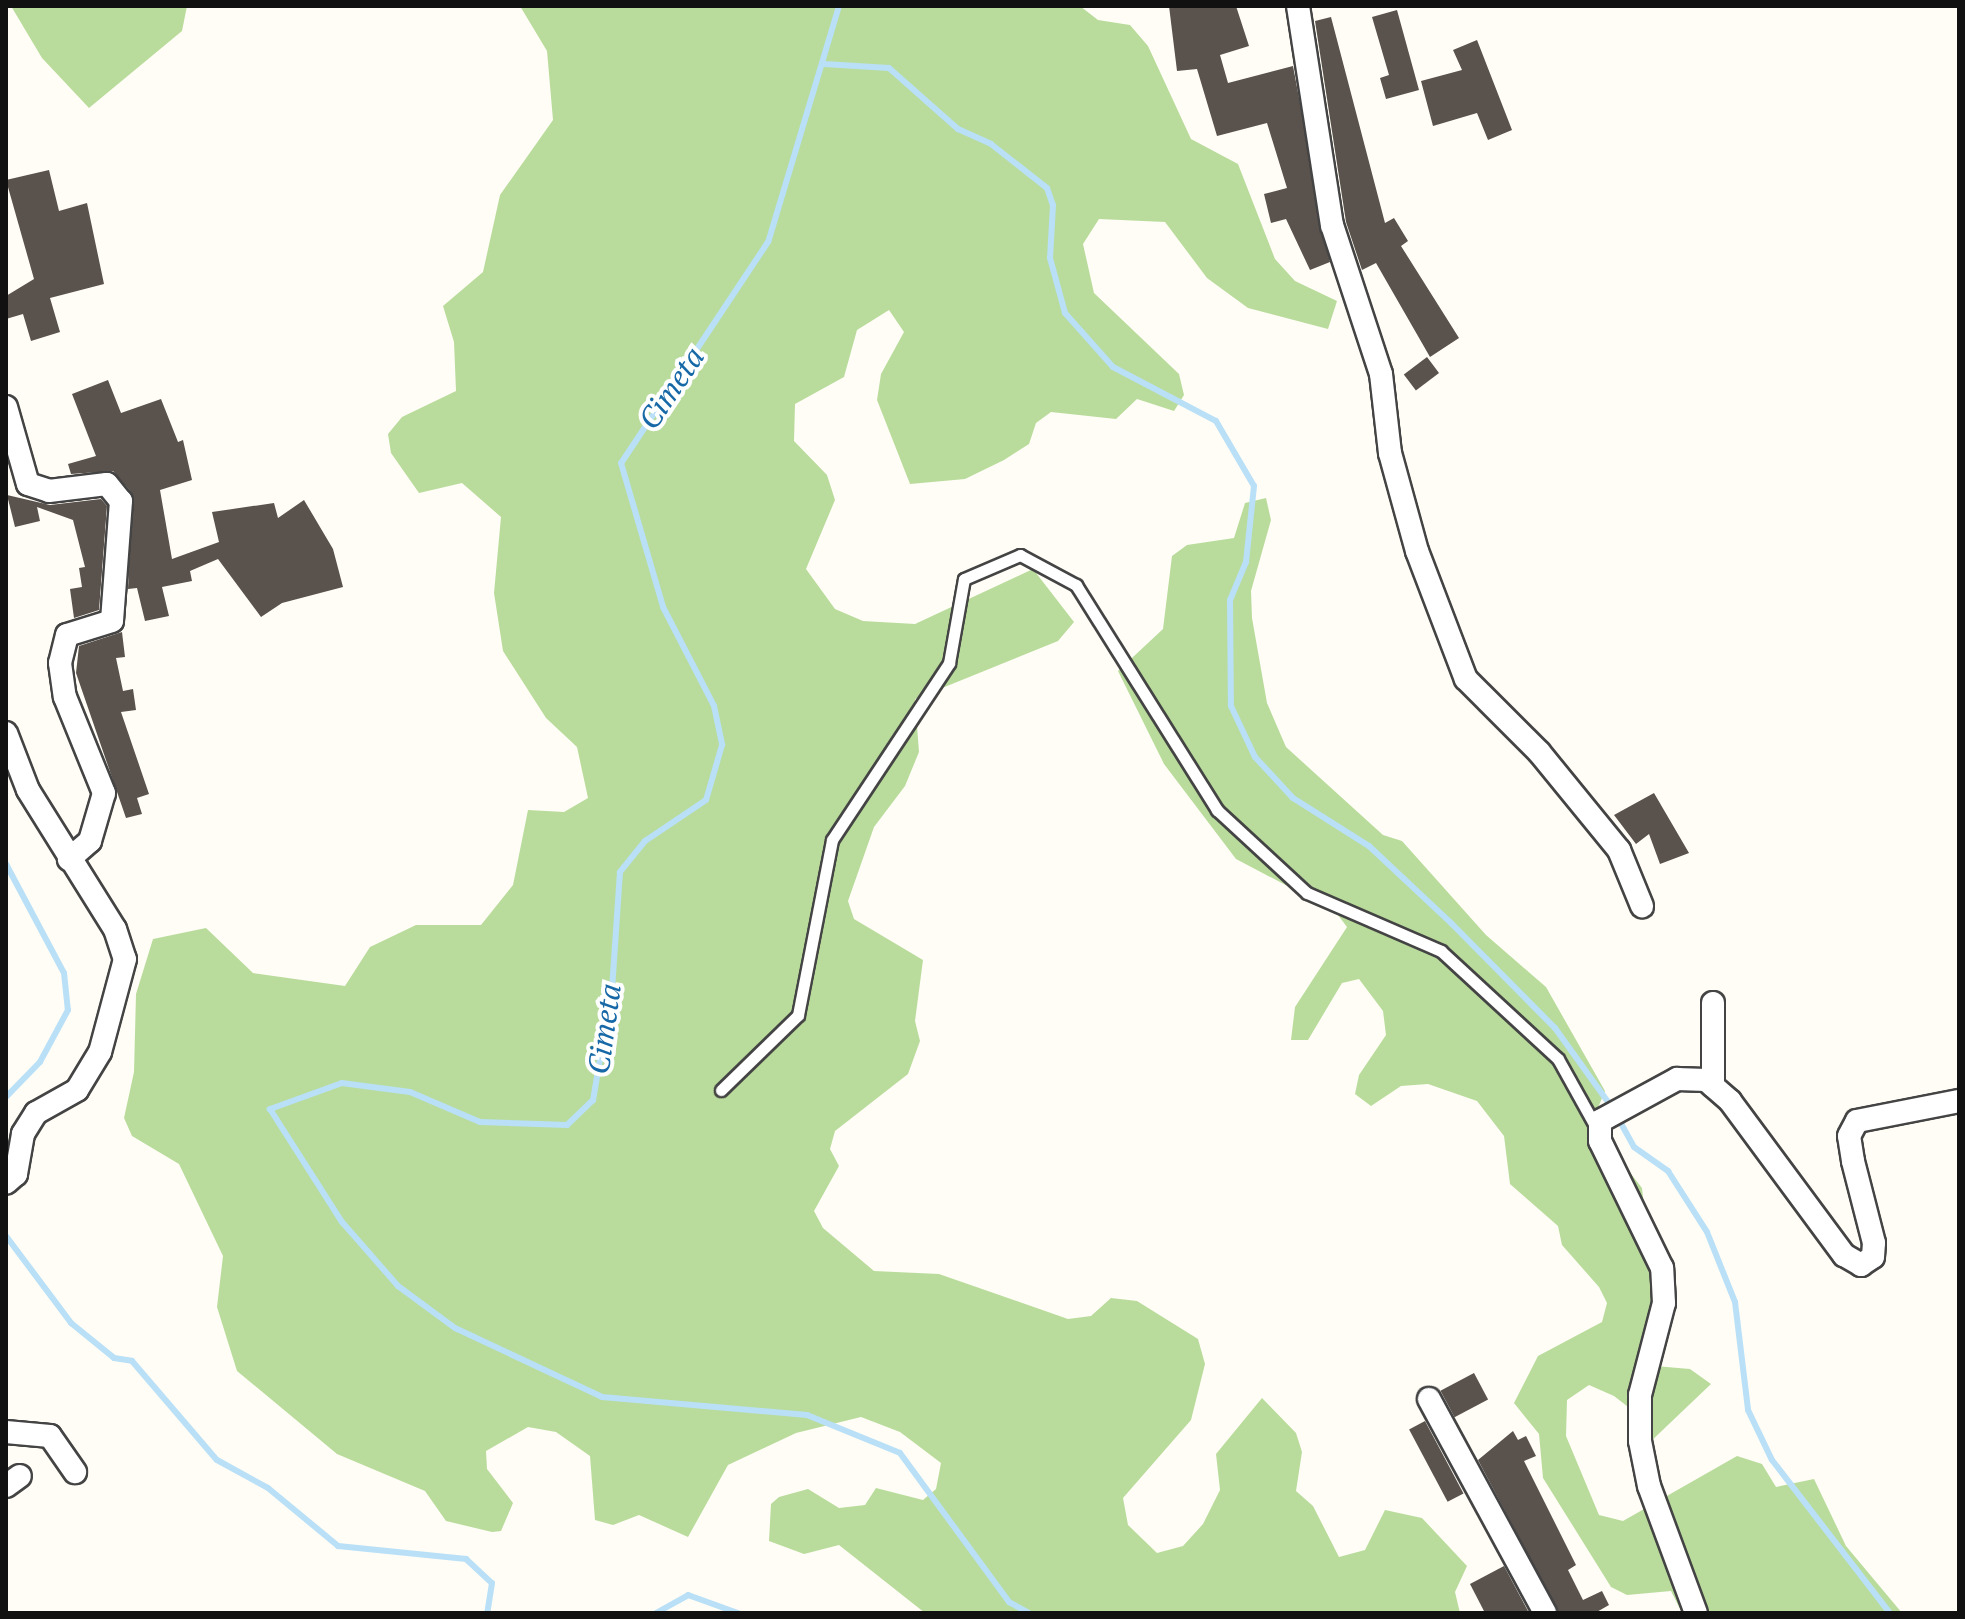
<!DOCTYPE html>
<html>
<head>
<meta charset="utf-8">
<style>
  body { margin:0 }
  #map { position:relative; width:1965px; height:1619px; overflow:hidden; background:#fffdf5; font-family:"PT Serif",serif }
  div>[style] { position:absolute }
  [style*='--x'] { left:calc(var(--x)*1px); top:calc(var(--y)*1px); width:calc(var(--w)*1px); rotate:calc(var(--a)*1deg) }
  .forest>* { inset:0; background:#b9dc9c }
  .stream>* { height:6px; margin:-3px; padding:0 3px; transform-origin:3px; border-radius:3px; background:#b9e0f7 }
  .building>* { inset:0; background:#5a524d; transform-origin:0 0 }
  .roads { filter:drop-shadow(2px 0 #444) drop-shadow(-2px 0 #444) drop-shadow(0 2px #444) drop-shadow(0 -2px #444) }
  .service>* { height:11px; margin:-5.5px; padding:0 5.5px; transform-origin:5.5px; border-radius:5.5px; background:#fff }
  .minor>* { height:22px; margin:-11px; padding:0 11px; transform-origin:11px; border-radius:11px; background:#fff }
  span { translate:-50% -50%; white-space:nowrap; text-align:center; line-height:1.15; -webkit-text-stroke:8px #fff; paint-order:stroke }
  .water-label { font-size:30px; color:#1768a6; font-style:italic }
  .frame { position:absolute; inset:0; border:8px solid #111; pointer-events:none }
</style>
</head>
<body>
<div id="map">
  <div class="forest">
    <i style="clip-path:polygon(11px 6px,187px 6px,182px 31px,89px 108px,42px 58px)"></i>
    <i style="clip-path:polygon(520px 6px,1080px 6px,1098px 20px,1130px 25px,1148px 46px,1191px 139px,1238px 164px,1275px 259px,1295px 281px,1337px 301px,1328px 329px,1248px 308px,1207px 278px,1165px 222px,1099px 219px,1083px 244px,1094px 293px,1179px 374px,1184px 395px,1174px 411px,1137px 399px,1116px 419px,1051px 412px,1036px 423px,1029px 444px,1004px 460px,965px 479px,910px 484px,877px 400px,881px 374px,904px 332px,889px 310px,857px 330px,844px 377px,795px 404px,794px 441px,827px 475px,835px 500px,806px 569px,835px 609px,863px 621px,915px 624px,1033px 569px,1074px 622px,1058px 641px,915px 699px,919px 752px,905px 786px,874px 827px,848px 901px,854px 919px,923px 960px,915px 1021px,920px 1041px,908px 1074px,835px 1131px,830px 1149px,839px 1166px,814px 1211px,823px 1228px,874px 1271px,939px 1274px,1068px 1319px,1091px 1316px,1111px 1298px,1137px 1301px,1198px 1339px,1205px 1364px,1191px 1420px,1123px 1498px,1128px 1525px,1157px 1553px,1183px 1546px,1203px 1524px,1220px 1490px,1216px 1454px,1262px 1398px,1296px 1433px,1302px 1452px,1296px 1491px,1313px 1506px,1339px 1557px,1365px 1550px,1385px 1510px,1422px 1518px,1467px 1566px,1455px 1592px,1460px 1613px,925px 1613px,839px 1545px,804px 1554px,769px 1541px,771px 1504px,779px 1497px,808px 1489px,839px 1508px,865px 1505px,876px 1488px,923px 1500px,936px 1489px,941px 1463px,900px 1432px,861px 1417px,796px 1433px,728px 1465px,688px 1537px,639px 1515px,613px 1525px,595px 1520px,590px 1456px,556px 1432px,528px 1427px,486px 1451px,487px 1469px,513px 1503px,501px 1531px,492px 1532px,446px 1521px,425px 1491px,337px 1454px,237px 1371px,217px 1307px,223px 1256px,179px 1164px,132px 1136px,124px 1118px,134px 1072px,136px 994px,153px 939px,206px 928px,253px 973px,345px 986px,370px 947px,416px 925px,481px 925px,513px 885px,528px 810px,564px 812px,588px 798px,577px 747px,546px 718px,503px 651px,494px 593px,501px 517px,462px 483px,419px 493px,391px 453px,388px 434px,402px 417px,456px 391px,454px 342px,443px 306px,483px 272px,500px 195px,553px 120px,547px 51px)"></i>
    <i style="clip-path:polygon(1266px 498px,1271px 520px,1251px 591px,1252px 618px,1267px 703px,1286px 747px,1383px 835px,1402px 841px,1486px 935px,1546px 987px,1605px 1091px,1594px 1117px,1599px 1133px,1642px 1188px,1654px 1299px,1643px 1365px,1690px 1369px,1711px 1384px,1648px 1444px,1632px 1410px,1614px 1396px,1589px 1385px,1567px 1400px,1566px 1436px,1599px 1515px,1623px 1521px,1737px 1456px,1762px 1464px,1776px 1487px,1814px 1479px,1846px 1546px,1902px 1613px,1682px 1613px,1671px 1591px,1627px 1595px,1611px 1587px,1543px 1478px,1539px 1434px,1514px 1403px,1538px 1356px,1602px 1322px,1607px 1303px,1599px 1287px,1562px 1245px,1558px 1226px,1510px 1184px,1504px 1136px,1477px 1101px,1428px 1084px,1401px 1086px,1371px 1106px,1355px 1094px,1359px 1075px,1386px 1035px,1383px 1011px,1359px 979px,1342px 983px,1308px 1040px,1291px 1040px,1295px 1007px,1347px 927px,1335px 911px,1236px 859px,1164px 764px,1118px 671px,1163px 629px,1172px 556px,1187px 545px,1234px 538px,1245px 503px)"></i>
  </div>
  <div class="stream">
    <i style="--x:839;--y:6;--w:246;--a:106.7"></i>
    <i style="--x:768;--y:242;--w:265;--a:123.6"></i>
    <i style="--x:621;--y:463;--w:150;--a:73.7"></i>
    <i style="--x:663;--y:607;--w:111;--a:62.7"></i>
    <i style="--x:714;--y:706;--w:40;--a:78"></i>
    <i style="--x:722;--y:745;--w:57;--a:106.2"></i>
    <i style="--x:706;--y:800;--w:73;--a:146.1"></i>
    <i style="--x:645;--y:841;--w:40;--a:129"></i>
    <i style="--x:620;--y:872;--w:116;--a:93.9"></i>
    <i style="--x:612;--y:988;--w:114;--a:99.6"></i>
    <i style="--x:593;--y:1100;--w:36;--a:136"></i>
    <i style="--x:567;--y:1125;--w:87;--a:-178"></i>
    <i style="--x:480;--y:1122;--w:76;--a:-156.8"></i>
    <i style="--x:410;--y:1092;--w:69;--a:-172.5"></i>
    <i style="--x:342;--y:1083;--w:77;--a:160.1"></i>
    <i style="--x:270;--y:1109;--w:134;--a:57.5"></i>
    <i style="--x:342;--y:1222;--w:85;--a:48.8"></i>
    <i style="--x:398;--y:1286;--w:71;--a:36.4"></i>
    <i style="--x:455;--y:1328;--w:162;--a:25.1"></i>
    <i style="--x:602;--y:1397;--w:206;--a:5"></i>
    <i style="--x:807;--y:1415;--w:100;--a:22.2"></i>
    <i style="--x:900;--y:1453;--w:185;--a:53.8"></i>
    <i style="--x:1009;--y:1602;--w:23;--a:29"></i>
    <i style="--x:824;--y:64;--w:65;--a:3.5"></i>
    <i style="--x:889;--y:68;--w:92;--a:41.5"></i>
    <i style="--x:958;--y:129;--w:36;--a:24"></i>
    <i style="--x:991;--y:144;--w:71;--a:38.2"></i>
    <i style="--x:1047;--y:188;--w:18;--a:71"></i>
    <i style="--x:1053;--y:205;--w:53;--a:93.2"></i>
    <i style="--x:1050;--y:258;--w:57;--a:74.7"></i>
    <i style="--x:1065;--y:313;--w:72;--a:48.4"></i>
    <i style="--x:1113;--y:367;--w:116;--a:27.7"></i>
    <i style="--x:1216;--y:421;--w:75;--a:59.7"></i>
    <i style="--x:1254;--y:486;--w:76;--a:96"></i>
    <i style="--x:1246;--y:562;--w:41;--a:112.8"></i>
    <i style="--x:1230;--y:600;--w:106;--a:89.5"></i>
    <i style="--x:1231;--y:706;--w:56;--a:64.8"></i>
    <i style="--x:1255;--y:757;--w:56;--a:47.2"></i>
    <i style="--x:1293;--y:798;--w:90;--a:32.3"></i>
    <i style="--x:1369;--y:846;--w:112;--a:43.2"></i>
    <i style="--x:1451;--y:923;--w:148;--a:45.3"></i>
    <i style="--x:1555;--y:1028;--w:100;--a:54.4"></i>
    <i style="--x:6;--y:864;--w:123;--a:62"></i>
    <i style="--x:64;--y:973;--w:37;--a:84"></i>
    <i style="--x:68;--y:1010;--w:59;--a:118.3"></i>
    <i style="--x:40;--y:1062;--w:49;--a:134.2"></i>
    <i style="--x:1618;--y:1118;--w:33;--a:61"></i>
    <i style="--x:1634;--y:1147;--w:42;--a:35.2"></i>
    <i style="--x:1668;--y:1171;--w:72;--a:57.4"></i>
    <i style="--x:1707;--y:1232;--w:75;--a:68.2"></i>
    <i style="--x:1735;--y:1302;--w:109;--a:83.1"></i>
    <i style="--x:1748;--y:1410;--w:55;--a:64.4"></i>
    <i style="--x:1772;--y:1460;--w:193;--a:52.4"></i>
    <i style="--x:6;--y:1236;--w:109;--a:53.2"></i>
    <i style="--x:71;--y:1323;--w:55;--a:39.1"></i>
    <i style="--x:114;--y:1358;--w:18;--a:9"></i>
    <i style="--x:132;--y:1361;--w:130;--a:49.4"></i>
    <i style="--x:217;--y:1460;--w:58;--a:28.8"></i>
    <i style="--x:268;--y:1488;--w:91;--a:39.6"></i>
    <i style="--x:338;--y:1546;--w:129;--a:5.8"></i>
    <i style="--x:466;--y:1559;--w:35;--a:43"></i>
    <i style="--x:492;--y:1583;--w:30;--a:99"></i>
    <i style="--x:656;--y:1613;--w:37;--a:-29"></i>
    <i style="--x:688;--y:1595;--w:53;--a:19.8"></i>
  </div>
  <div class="building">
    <i style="clip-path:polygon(1169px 6px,1236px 6px,1249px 46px,1220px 55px,1228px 83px,1293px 66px,1330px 262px,1310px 270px,1286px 219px,1271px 223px,1264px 194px,1287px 188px,1267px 123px,1217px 136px,1197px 69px,1177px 71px)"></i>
    <i style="clip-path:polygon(1397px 10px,1419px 90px,1386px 99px,1380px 78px,1389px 75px,1372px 17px)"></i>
    <i style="clip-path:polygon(1331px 17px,1385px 223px,1394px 218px,1408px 241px,1401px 246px,1459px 338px,1430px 357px,1376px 263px,1362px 270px,1346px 222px,1315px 21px)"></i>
    <i style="clip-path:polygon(1477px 40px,1512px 130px,1488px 140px,1477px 113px,1433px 126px,1421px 81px,1462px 70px,1453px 50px)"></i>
    <i style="clip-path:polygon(49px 170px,59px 211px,87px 203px,104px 284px,50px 298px,60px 332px,31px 341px,23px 314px,6px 319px,6px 296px,34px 279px,6px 180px)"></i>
    <i style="left:1427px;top:357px;width:20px;height:29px;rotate:53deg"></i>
    <i style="clip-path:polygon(108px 380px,121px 413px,161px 399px,178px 442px,183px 440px,192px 480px,160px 490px,172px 559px,219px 542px,212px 512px,274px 503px,278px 518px,304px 500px,333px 549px,343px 587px,282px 603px,261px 617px,218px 559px,190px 571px,192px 581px,162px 587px,169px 616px,145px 621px,137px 588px,128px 589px,132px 493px,113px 471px,71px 474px,68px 464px,96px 456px,72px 394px)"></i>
    <i style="clip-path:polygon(7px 495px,50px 505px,101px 499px,107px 506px,99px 610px,74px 618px,70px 589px,82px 587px,79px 568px,85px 567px,73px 520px,37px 507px,40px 521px,15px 527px)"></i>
    <i style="clip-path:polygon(122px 632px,125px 657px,116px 658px,123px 691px,133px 689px,136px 710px,121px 712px,149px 794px,137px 798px,142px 814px,126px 818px,76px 673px,79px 646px)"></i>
    <i style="clip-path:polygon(1654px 793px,1689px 853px,1660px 864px,1649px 834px,1636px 844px,1614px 815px)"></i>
    <i style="left:1474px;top:1373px;width:30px;height:38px;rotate:62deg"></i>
    <i style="left:1425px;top:1421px;width:82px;height:18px;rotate:62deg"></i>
    <i style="clip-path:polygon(1513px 1431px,1518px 1440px,1526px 1436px,1536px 1456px,1524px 1461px,1576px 1565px,1568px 1570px,1583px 1600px,1602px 1591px,1609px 1605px,1595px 1613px,1559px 1613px,1478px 1460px)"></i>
    <i style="clip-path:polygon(1504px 1566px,1529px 1613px,1485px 1613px,1470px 1584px)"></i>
  </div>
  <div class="roads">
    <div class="service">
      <i style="--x:721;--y:1090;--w:107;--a:-44.2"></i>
      <i style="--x:798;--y:1015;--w:178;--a:-79"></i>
      <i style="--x:832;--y:840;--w:212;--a:-56.5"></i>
      <i style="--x:949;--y:663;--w:85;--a:-79.9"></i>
      <i style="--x:964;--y:579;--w:61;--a:-23.2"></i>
      <i style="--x:1020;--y:555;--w:64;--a:28.2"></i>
      <i style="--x:1076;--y:585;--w:266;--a:57.9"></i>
      <i style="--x:1217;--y:810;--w:122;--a:42.7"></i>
      <i style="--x:1307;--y:893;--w:146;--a:23.4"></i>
      <i style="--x:1441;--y:951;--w:159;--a:42.7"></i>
      <i style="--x:1558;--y:1059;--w:80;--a:60.9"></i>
    </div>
    <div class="minor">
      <i style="--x:1298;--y:6;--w:222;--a:81.2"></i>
      <i style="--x:1332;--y:225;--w:157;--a:71.8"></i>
      <i style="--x:1381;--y:374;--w:80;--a:83.5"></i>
      <i style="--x:1390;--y:453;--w:102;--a:74.6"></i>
      <i style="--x:1417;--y:551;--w:137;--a:69.1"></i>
      <i style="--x:1466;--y:679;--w:103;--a:45"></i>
      <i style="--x:1539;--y:752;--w:127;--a:50.8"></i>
      <i style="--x:1619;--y:850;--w:61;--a:67.7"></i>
      <i style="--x:6;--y:407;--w:80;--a:74.1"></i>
      <i style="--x:28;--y:484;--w:22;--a:18"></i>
      <i style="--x:49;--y:491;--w:58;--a:-6.9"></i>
      <i style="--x:107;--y:484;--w:22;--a:51"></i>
      <i style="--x:121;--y:501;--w:120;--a:94.3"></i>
      <i style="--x:112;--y:621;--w:47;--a:162.7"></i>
      <i style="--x:67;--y:635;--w:29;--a:104"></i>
      <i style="--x:60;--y:663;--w:34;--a:82"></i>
      <i style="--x:65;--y:697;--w:104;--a:67.9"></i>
      <i style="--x:104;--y:793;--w:50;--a:106.3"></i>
      <i style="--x:90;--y:841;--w:28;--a:139"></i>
      <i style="--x:6;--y:733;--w:61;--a:68.9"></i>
      <i style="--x:28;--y:790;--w:164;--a:58"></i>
      <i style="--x:115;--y:929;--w:32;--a:72"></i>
      <i style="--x:125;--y:959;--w:96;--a:105"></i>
      <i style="--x:100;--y:1052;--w:44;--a:121.2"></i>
      <i style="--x:77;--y:1090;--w:47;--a:150.7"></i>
      <i style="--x:36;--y:1113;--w:25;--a:122"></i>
      <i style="--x:23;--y:1134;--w:41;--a:99.9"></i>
      <i style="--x:16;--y:1174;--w:13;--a:138"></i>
      <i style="--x:1713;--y:1003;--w:83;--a:90"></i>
      <i style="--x:1429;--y:1399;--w:243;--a:61.5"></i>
      <i style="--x:6;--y:1432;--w:44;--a:5.2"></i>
      <i style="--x:50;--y:1436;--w:44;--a:55.2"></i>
      <i style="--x:6;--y:1486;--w:17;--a:-36"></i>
      <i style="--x:1696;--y:1613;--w:135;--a:-110.3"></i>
      <i style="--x:1649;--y:1486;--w:46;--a:-101.3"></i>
      <i style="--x:1640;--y:1441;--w:46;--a:-90"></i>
      <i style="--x:1640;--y:1395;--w:95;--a:-75.4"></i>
      <i style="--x:1664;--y:1303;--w:35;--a:-93"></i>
      <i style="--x:1662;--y:1268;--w:141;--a:-116"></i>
      <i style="--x:1600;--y:1141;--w:20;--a:-90"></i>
      <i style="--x:1600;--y:1121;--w:88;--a:-28.6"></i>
      <i style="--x:1677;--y:1079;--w:29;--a:2"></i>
      <i style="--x:1706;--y:1080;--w:32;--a:41"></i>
      <i style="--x:1730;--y:1101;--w:192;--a:53.5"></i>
      <i style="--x:1844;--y:1255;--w:20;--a:30"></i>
      <i style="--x:1861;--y:1265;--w:14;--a:-34"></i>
      <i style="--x:1873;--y:1257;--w:14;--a:-86"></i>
      <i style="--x:1874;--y:1243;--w:85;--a:-104.4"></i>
      <i style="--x:1853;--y:1161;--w:25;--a:-99"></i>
      <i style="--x:1849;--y:1136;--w:17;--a:-62"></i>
      <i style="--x:1857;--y:1121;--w:104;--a:-11.1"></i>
    </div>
  </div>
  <div class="water-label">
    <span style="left:671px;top:388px;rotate:-56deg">Cimeta</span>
    <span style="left:604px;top:1029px;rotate:-82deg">Cimeta</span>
  </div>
  <div class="frame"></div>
</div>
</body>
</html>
